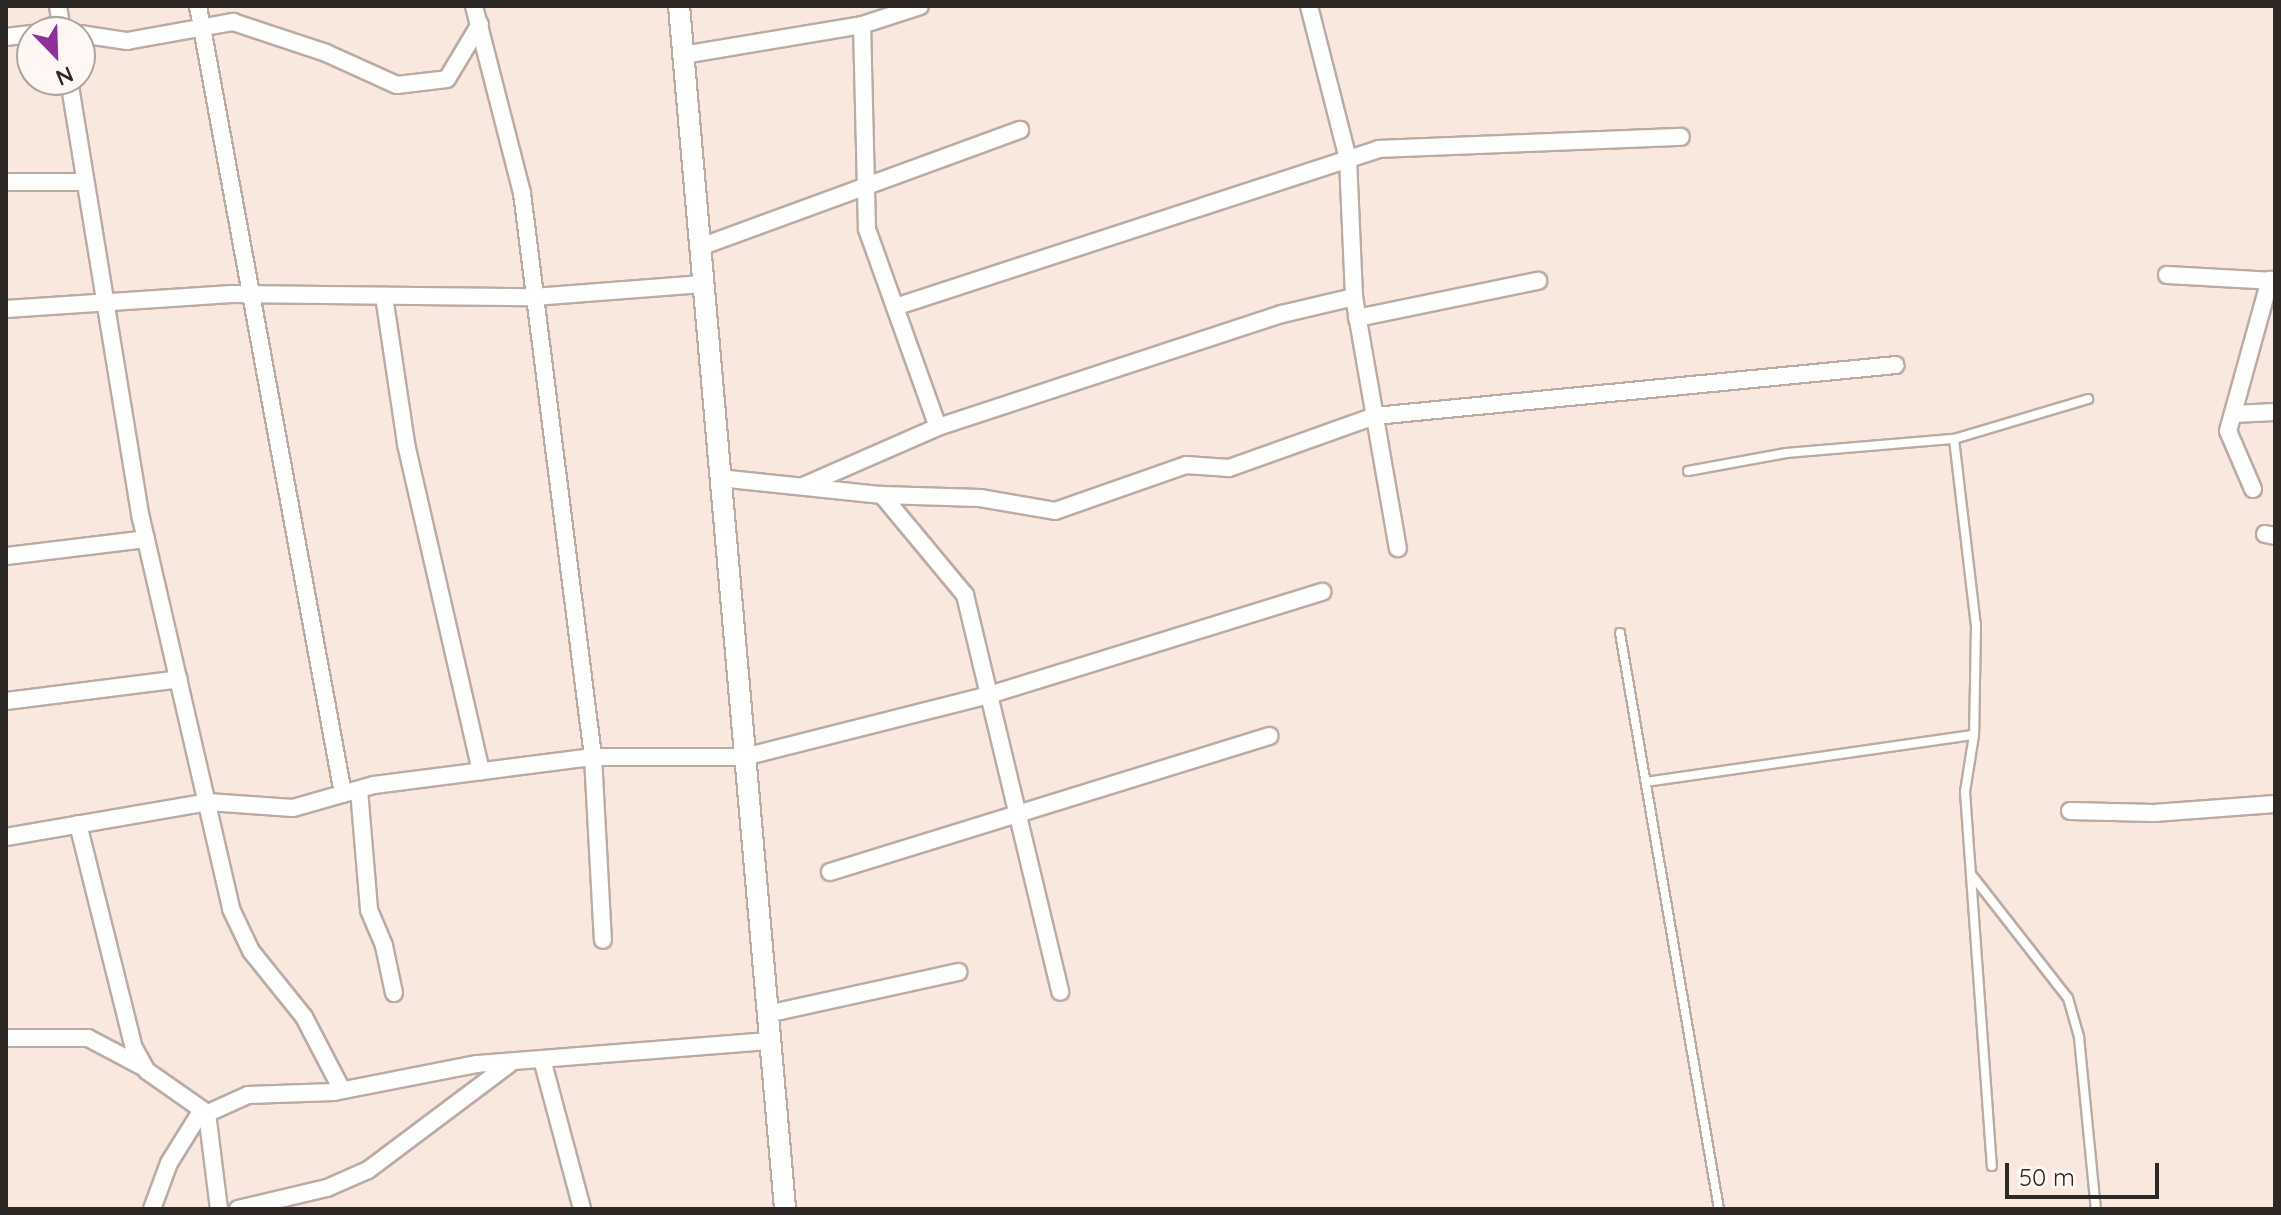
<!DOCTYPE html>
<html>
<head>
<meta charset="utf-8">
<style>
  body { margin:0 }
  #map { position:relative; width:2281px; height:1215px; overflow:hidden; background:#f8e8de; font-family:Quicksand,sans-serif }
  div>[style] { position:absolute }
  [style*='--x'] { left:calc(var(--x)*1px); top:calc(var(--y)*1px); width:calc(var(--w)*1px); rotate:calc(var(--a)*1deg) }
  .roads { filter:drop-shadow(2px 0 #bbaca3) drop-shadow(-2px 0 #bbaca3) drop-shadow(0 2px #bbaca3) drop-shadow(0 -2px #bbaca3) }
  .service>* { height:8px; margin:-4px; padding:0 4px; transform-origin:4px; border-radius:4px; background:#fff }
  .minor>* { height:16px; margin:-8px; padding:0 8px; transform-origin:8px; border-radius:8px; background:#fff }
  .tertiary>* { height:20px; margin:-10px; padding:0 10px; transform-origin:10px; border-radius:10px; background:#fff }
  span { translate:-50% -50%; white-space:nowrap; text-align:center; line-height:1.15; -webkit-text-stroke:6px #fef7f3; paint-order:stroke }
  .frame { position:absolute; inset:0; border:8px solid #2e2824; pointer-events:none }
  .north { position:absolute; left:16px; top:16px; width:80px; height:80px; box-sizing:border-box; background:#fef7f3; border:2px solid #aba4a0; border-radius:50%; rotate:157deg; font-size:22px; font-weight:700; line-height:32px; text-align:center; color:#2e2824 }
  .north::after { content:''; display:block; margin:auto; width:28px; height:36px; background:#8d309a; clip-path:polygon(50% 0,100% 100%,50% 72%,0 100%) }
  .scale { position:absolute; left:2005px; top:1163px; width:154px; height:36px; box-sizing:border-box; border:4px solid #2e2824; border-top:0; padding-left:10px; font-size:24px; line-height:28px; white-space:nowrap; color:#2e2824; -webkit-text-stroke:6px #fef7f3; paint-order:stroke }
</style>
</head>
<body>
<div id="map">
  <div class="roads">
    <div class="service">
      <i style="--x:1954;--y:439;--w:140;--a:-16.6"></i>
      <i style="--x:1688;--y:471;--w:100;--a:-10.4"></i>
      <i style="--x:1786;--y:453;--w:169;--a:-4.8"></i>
      <i style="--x:1954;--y:439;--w:187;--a:83.3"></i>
      <i style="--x:1976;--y:625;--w:110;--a:91"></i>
      <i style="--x:1974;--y:735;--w:58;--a:99"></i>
      <i style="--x:1965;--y:792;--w:375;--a:85.9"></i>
      <i style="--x:1620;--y:633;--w:584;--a:80.25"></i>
      <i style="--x:1646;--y:782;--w:331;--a:-8.2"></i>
      <i style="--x:1971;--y:874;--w:157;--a:52"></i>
      <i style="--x:2068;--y:998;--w:41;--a:74.2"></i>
      <i style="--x:2079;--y:1037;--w:173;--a:84.4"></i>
    </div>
    <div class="minor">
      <i style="--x:58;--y:6;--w:26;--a:81"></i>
      <i style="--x:198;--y:6;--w:801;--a:79.57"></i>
      <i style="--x:474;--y:6;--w:193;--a:75.6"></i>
      <i style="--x:522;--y:193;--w:568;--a:82.82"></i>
      <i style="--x:593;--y:757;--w:183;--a:86.9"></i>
      <i style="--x:1309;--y:6;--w:158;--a:75.7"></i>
      <i style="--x:1348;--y:159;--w:138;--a:87.5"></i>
      <i style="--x:1354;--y:297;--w:255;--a:80.1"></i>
      <i style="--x:862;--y:25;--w:204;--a:88.6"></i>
      <i style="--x:867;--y:229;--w:210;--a:70.3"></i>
      <i style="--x:80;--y:34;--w:48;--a:8.5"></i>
      <i style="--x:127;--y:41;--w:108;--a:-10.2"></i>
      <i style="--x:233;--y:22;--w:98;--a:18.4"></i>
      <i style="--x:326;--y:53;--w:78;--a:24.3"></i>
      <i style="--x:397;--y:85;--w:50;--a:-6.8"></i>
      <i style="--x:447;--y:79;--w:64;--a:-59"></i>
      <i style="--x:6;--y:37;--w:26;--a:-7"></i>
      <i style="--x:683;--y:55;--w:181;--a:-9.5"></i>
      <i style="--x:862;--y:25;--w:61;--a:-18.1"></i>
      <i style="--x:69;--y:80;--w:444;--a:80.7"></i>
      <i style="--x:141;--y:518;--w:401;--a:77"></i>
      <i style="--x:231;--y:909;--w:47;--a:64.5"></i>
      <i style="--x:251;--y:951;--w:85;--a:51.2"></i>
      <i style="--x:304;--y:1017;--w:82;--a:62.5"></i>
      <i style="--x:6;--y:182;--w:78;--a:0"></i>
      <i style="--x:700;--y:247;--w:341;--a:-20.1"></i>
      <i style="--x:2167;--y:275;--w:108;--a:3.2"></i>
      <i style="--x:384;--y:296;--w:150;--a:81.5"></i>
      <i style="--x:406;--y:444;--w:336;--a:77.1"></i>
      <i style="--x:895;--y:307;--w:509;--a:-18.08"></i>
      <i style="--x:1379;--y:149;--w:302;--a:-2.3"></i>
      <i style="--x:6;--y:309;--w:226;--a:-3.8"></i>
      <i style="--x:232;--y:294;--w:302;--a:0.6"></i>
      <i style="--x:534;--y:297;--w:169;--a:-4.4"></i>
      <i style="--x:1357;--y:318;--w:185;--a:-11.6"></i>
      <i style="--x:2233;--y:414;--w:42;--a:-2.7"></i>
      <i style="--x:719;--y:478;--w:164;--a:6"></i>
      <i style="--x:882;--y:495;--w:98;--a:1.8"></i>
      <i style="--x:980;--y:498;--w:76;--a:9.8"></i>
      <i style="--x:1055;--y:511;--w:139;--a:-19.3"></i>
      <i style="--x:1186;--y:465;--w:43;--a:4"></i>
      <i style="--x:1229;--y:468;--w:155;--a:-19.6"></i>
      <i style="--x:1375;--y:416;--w:523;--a:-5.59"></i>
      <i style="--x:803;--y:486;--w:147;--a:-23.6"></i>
      <i style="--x:938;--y:427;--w:362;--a:-18.2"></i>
      <i style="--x:1282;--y:314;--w:74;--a:-13.3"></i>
      <i style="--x:2253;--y:489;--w:63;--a:-113.3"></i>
      <i style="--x:2228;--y:431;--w:157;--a:-74.5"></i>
      <i style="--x:882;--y:495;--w:130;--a:50.3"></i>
      <i style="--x:965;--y:595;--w:408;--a:76.5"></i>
      <i style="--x:2265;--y:534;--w:10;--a:11"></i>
      <i style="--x:6;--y:556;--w:141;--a:-6.9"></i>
      <i style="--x:6;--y:701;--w:174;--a:-7.2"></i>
      <i style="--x:359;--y:790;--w:120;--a:85.2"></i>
      <i style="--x:369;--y:910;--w:39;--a:67"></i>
      <i style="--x:384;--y:946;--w:48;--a:78"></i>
      <i style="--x:2070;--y:811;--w:84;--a:1.4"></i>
      <i style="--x:2154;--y:813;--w:121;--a:-4.3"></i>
      <i style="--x:78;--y:824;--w:231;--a:76"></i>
      <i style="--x:134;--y:1048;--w:26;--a:61"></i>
      <i style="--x:147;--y:1071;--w:73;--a:35"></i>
      <i style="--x:207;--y:1113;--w:97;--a:82.9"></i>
      <i style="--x:6;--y:837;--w:205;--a:-9.8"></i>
      <i style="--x:208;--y:802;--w:85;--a:4"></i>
      <i style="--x:293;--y:808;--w:84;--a:-15.9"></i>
      <i style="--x:374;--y:785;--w:221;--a:-7.3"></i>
      <i style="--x:593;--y:757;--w:151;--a:0"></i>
      <i style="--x:744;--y:757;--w:253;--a:-14.2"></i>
      <i style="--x:989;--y:695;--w:349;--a:-17.2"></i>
      <i style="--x:830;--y:872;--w:460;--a:-17.2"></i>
      <i style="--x:767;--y:1014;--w:196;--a:-12.4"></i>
      <i style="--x:6;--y:1038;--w:82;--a:0"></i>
      <i style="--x:88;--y:1038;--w:62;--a:27.8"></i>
      <i style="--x:543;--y:1063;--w:151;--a:75"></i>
      <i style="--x:152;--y:1209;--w:49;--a:-69.7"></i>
      <i style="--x:169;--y:1163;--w:53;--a:-58.1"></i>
      <i style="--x:197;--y:1118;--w:56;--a:-24.3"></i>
      <i style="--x:248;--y:1095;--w:86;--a:-2"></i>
      <i style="--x:334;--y:1092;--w:146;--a:-11.1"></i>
      <i style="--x:477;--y:1064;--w:294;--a:-4.5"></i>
      <i style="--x:238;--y:1209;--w:91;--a:-13.3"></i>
      <i style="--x:327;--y:1188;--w:45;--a:-23.7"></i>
      <i style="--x:368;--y:1170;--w:176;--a:-36.9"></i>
    </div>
    <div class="tertiary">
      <i style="--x:679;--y:6;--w:1208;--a:84.96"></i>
    </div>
  </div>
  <div class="frame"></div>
  <div class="north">N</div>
  <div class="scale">50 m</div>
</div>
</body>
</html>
